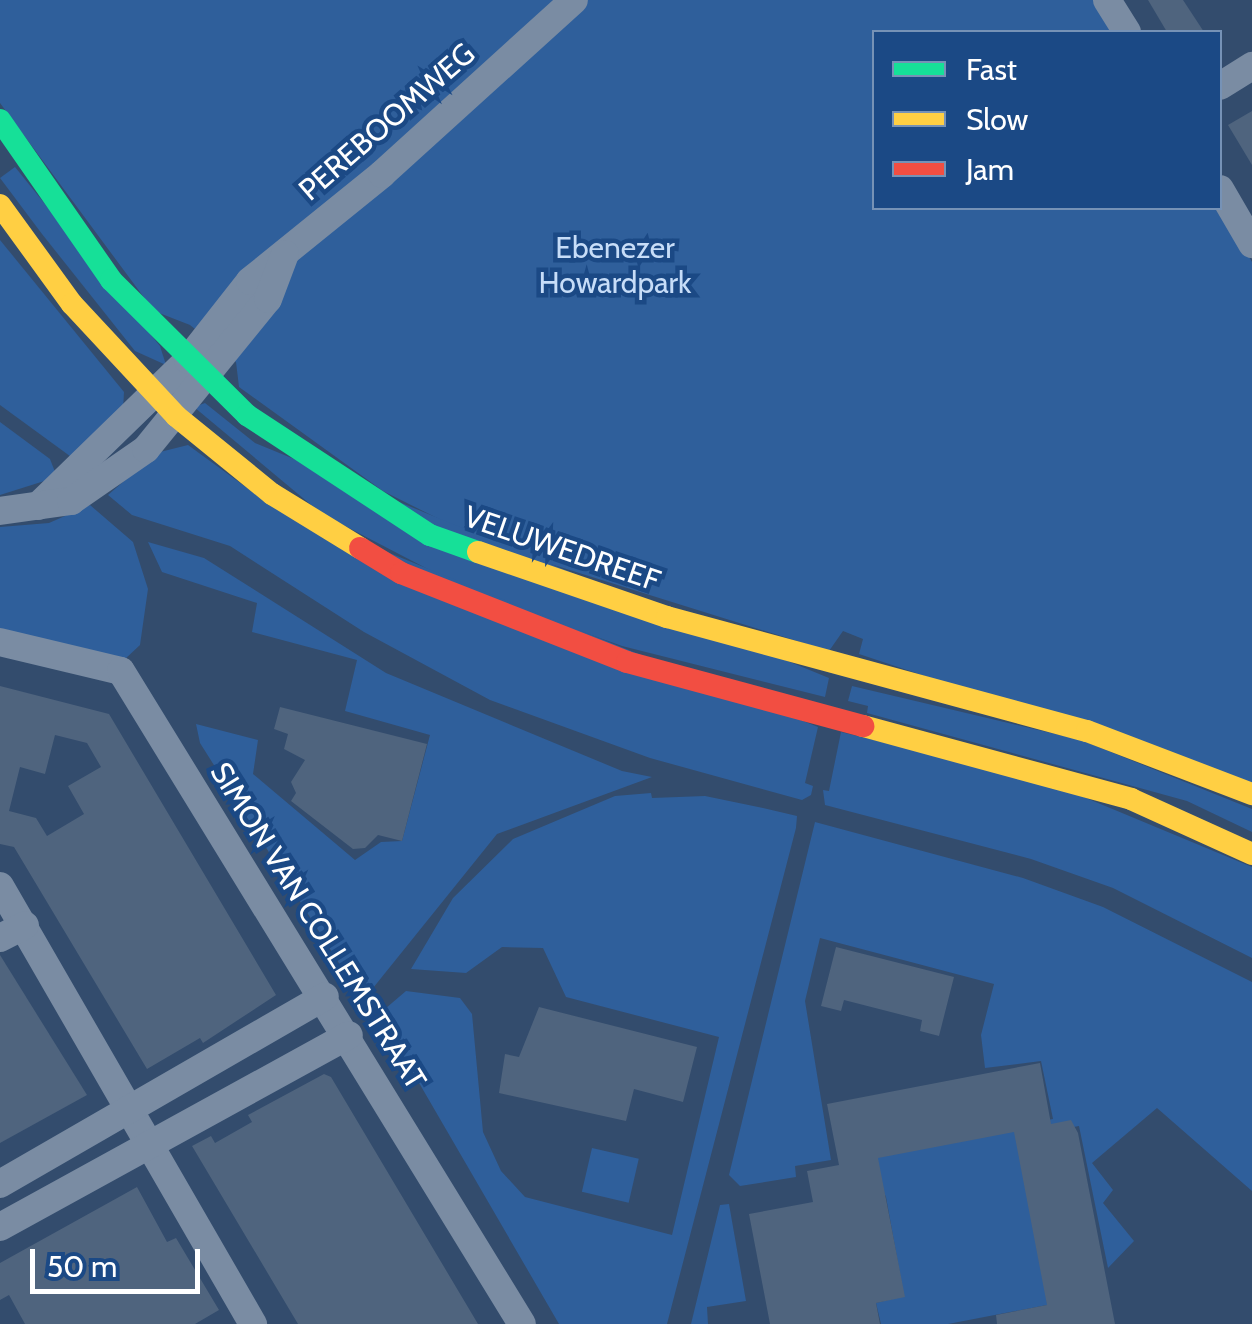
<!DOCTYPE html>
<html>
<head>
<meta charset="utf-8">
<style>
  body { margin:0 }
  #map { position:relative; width:1252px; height:1324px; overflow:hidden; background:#334c6d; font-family:Cabin,sans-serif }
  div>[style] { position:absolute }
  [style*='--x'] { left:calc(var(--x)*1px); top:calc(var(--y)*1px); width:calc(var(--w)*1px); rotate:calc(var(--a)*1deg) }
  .green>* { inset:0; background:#2f5f9b; transform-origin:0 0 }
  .building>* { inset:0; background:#4f647e }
  .street>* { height:28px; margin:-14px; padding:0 14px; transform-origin:14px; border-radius:14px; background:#7a8ca3 }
  .fast>* { height:22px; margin:-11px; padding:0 11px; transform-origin:11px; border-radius:11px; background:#16e098 }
  .slow>* { height:22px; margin:-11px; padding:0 11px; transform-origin:11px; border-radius:11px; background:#ffcf43 }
  .jam>* { height:22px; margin:-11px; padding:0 11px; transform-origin:11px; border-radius:11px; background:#f24e42 }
  span { translate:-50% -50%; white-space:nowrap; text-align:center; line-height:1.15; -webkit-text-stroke:9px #1b4985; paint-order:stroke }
  .street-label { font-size:30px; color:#fff }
  .park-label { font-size:30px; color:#c7ddf8 }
  .legend { position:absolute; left:872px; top:30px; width:350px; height:180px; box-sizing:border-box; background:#1b4985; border:2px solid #7692b6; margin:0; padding:12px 18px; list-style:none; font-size:30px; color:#fff }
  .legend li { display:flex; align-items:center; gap:20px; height:50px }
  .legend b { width:50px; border:2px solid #7692b6 }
  .scale { position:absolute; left:30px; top:1249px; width:170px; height:45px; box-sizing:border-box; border:5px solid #fff; border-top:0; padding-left:12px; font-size:30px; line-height:35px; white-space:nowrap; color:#fff; -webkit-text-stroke:8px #1b4985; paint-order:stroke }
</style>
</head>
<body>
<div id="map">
  <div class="green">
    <i style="clip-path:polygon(0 0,1097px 0,1117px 32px,874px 32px,874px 208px,1220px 207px,1252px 262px,1252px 785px,859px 654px,863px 639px,843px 631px,829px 651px,493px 546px,383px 491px,239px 387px,236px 362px,190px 325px,154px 311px,0 103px)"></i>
    <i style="clip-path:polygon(15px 167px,160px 346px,166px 365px,135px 351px,42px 234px,0 178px)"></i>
    <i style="clip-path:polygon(0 240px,124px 392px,123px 410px,74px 459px,0 405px)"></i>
    <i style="clip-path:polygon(205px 403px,255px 443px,829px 678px,825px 697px,622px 646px,472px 592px,322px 514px,194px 407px)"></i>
    <i style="clip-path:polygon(0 422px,50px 459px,57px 477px,0 495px)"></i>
    <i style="clip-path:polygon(188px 445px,269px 504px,818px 727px,805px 783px,813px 786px,811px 795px,802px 800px,650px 758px,490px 700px,364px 632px,230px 546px,132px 515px,108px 495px,156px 453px)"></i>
    <i style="clip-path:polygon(90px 505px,133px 542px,148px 589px,140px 645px,124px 660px,0 630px,0 527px,49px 523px)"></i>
    <i style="clip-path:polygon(148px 542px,204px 558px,386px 673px,622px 771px,652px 777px,497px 834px,369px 993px,349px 979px,200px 743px,196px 724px,258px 740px,253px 774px,355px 860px,381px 842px,402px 841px,430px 735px,345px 711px,357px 660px,252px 632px,257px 603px,162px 572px)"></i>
    <i style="clip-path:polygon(852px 686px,1081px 740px,1252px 809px,1252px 832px,1187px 801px,867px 713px,868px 706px,848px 701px)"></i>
    <i style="clip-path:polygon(841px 732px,1050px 783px,1252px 867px,1252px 958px,1113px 888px,1031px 859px,825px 805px,823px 790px,829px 791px)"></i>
    <i style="clip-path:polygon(651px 793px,652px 798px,705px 796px,763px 808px,797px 816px,796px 828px,667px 1324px,559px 1324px,379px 1014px,406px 991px,460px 998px,472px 1014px,483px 1132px,501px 1171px,525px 1197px,672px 1235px,719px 1037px,566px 997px,543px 948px,502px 947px,466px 973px,411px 969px,453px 898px,513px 839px,615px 796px)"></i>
    <i style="clip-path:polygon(815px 822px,1023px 878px,1103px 907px,1252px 982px,1252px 1191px,1157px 1108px,1092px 1163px,1113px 1190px,1103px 1203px,1134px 1241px,1108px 1268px,1079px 1126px,1041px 1133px,1047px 1305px,948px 1324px,881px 1324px,876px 1303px,904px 1296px,886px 1197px,869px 1156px,1053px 1119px,1041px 1061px,985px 1068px,981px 1035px,994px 984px,820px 938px,805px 1001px,831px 1160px,795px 1166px,796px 1177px,740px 1186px,729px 1175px)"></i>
    <i style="left:592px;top:1148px;width:48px;height:45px;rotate:13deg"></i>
    <i style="clip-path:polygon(729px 1204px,746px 1301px,707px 1307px,708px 1324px,691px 1324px,720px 1205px)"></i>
  </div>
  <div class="building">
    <i style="clip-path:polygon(1148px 0,1183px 0,1204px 32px,1167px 32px)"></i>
    <i style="clip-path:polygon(1252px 111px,1252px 165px,1228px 125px)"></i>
    <i style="clip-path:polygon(evenodd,0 686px,109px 714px,276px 995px,203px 1043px,200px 1038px,147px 1069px,14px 847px,0 844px,0 686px,55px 735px,87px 743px,101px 767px,68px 786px,84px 814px,47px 836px,36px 818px,9px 811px,20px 767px,45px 774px,55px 735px)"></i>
    <i style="clip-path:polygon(280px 707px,427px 744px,402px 841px,378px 835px,365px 848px,353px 849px,291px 801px,296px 793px,291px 782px,305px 760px,284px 749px,288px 734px,274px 729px)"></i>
    <i style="clip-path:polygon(836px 947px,954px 977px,939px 1036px,920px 1031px,922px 1020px,844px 1000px,841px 1011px,821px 1006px)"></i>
    <i style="clip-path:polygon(0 955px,87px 1095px,0 1143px)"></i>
    <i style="clip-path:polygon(539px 1007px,697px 1047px,683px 1102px,634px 1089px,626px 1121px,499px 1093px,505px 1054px,519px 1057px)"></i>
    <i style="clip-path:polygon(1040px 1063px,1051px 1124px,1071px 1120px,1078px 1133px,1115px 1324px,997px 1324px,996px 1315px,1047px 1305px,1014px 1132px,878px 1158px,905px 1297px,876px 1303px,880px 1324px,770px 1324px,749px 1214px,813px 1202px,807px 1171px,839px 1165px,827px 1104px)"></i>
    <i style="clip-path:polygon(324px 1074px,331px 1077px,478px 1324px,298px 1324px,192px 1146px,211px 1136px,215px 1143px,252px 1122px,248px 1115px)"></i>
    <i style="clip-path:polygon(137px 1187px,167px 1242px,176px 1238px,219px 1310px,195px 1324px,25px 1324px,9px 1295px,0 1300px,0 1263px)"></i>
  </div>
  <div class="street">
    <i style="--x:1107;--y:0;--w:38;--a:58"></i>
    <i style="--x:1220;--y:86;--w:38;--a:-32"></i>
    <i style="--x:1220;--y:189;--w:64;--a:59.8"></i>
    <i style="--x:38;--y:506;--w:209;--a:-44.2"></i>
    <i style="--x:188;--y:360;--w:100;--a:-51.9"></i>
    <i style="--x:250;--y:281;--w:170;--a:-39"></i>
    <i style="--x:382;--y:174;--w:259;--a:-42.2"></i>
    <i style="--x:0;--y:511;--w:72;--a:-8"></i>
    <i style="--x:71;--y:501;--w:91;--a:-34.7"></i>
    <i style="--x:146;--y:449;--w:193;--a:-50.9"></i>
    <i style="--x:268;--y:299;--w:48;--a:-69.3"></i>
    <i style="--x:0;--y:642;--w:124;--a:13.5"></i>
    <i style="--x:121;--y:671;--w:766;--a:58.45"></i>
    <i style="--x:0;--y:886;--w:506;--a:59.99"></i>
    <i style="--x:0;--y:938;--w:28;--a:-27"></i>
    <i style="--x:0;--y:1184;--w:375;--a:-30"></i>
    <i style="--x:0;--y:1227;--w:398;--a:-28.8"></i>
  </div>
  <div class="fast">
    <i style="--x:0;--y:120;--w:195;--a:55.2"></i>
    <i style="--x:111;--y:280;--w:192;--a:44.8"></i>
    <i style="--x:247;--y:415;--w:219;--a:33.3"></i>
    <i style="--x:430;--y:535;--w:51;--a:19.5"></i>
  </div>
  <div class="slow">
    <i style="--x:0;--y:205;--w:122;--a:54"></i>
    <i style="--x:72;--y:304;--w:153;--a:47.1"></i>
    <i style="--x:176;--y:416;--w:124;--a:39.1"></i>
    <i style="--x:272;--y:494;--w:103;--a:31.5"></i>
    <i style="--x:478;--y:552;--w:200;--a:19"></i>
    <i style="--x:667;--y:617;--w:435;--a:15.2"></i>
    <i style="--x:1087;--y:731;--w:177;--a:20.9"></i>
    <i style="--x:863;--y:726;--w:278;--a:15.2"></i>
    <i style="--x:1131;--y:799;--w:133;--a:24.4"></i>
  </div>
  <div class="jam">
    <i style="--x:360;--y:548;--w:48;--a:31.4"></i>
    <i style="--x:401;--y:573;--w:243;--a:21.5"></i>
    <i style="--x:627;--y:662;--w:245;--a:15.2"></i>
  </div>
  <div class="street-label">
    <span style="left:387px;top:122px;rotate:-41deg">PEREBOOMWEG</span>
    <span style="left:562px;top:549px;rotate:19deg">VELUWEDREEF</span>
    <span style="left:318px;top:926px;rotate:58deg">SIMON VAN COLLEMSTRAAT</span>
  </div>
  <div class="park-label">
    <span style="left:615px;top:265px">Ebenezer<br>Howardpark</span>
  </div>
  <ul class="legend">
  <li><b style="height:12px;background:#16e098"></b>Fast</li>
  <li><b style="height:12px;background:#ffcf43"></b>Slow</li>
  <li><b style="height:12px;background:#f24e42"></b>Jam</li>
  </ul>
  <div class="scale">50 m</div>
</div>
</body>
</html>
